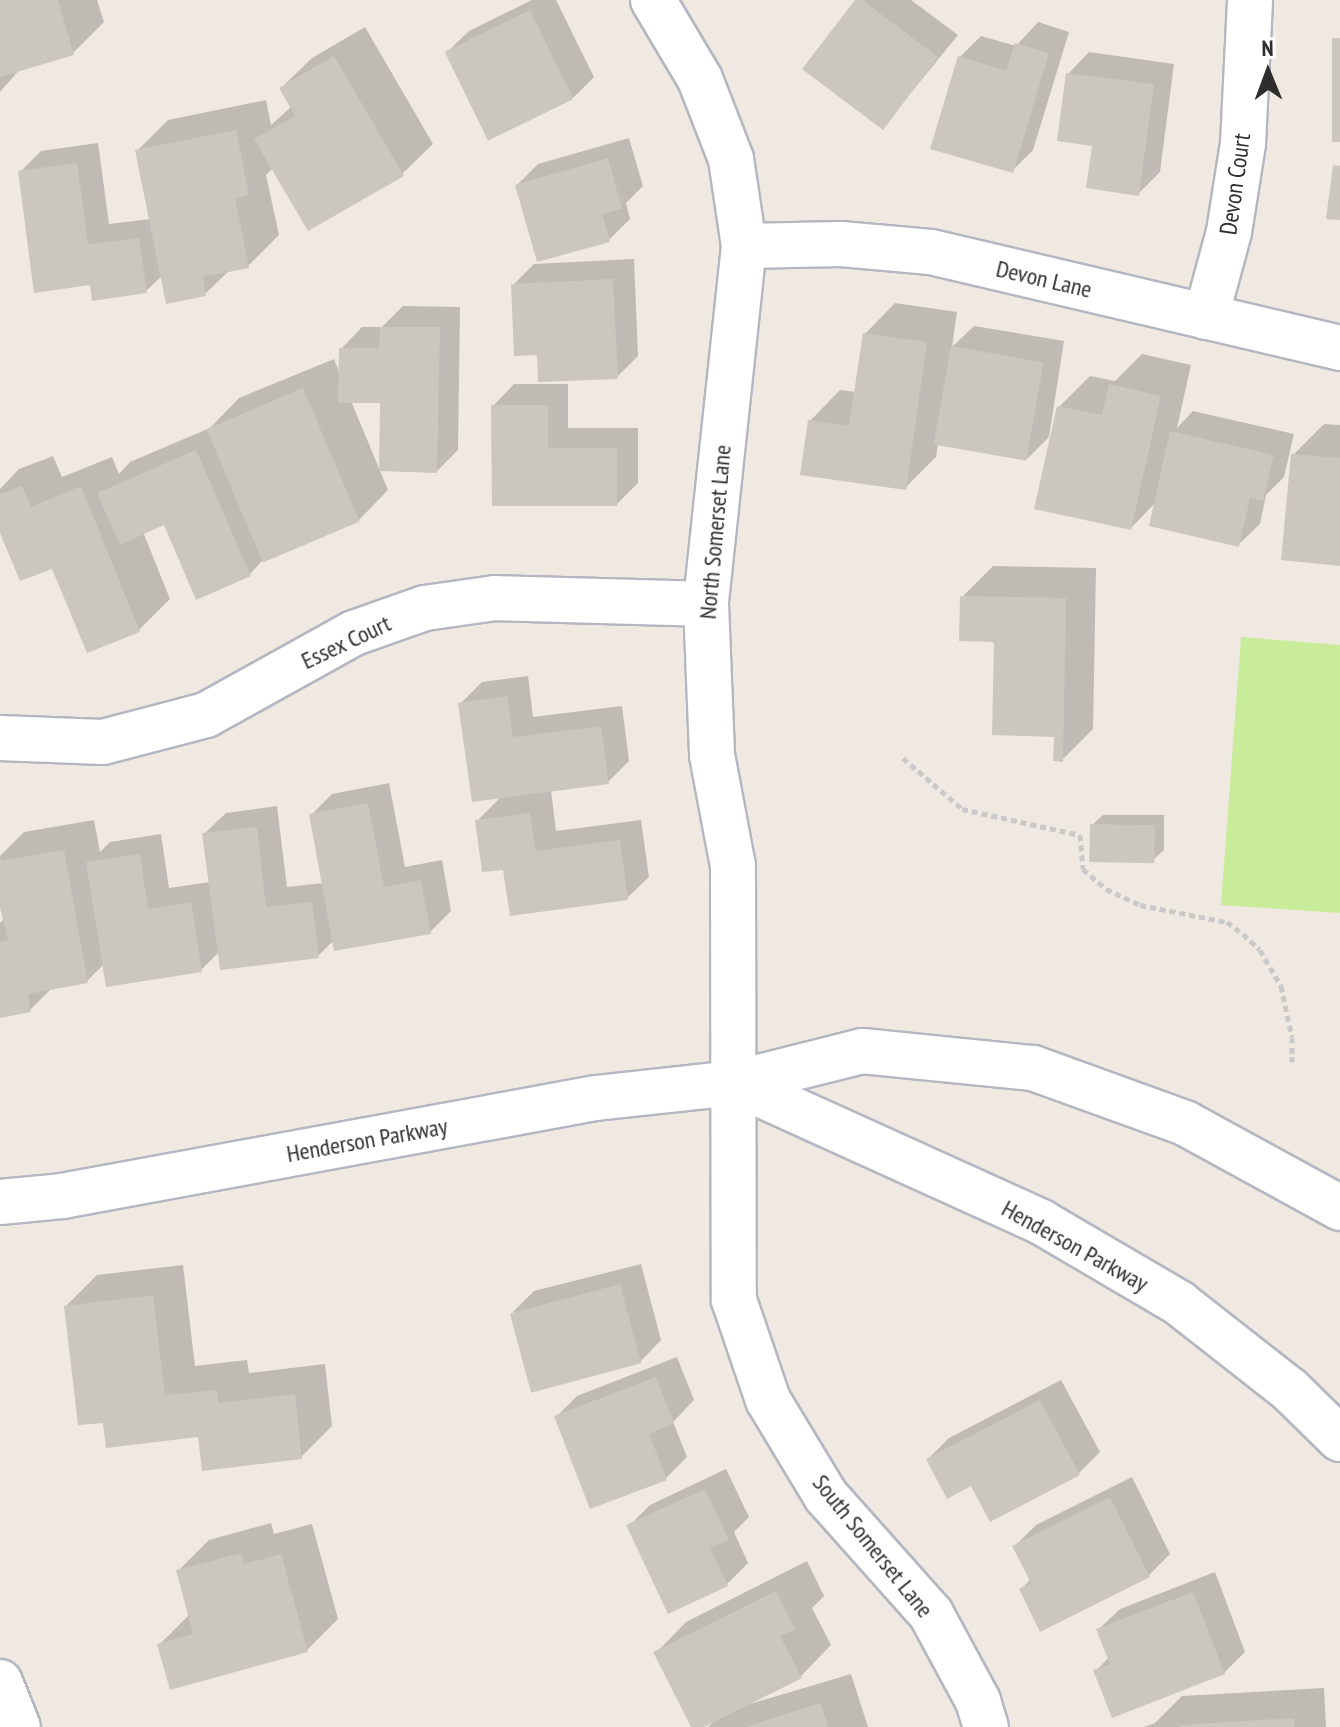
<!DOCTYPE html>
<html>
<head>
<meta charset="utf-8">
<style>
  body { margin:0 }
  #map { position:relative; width:1340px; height:1727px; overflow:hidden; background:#efe9e1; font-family:"PT Sans Narrow",sans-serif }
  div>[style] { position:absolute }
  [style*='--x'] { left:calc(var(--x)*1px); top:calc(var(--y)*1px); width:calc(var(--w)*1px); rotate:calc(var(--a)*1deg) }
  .pitch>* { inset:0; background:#c9ec9a }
  .shadow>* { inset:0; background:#0003 }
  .building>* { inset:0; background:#cbc7bf; transform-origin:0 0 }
  .path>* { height:5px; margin-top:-2.5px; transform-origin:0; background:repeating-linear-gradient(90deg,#c9c9c9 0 6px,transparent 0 10px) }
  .roads { filter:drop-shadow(2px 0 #b4b7c1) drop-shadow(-2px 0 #b4b7c1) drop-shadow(0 2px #b4b7c1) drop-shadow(0 -2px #b4b7c1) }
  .street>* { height:44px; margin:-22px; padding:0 22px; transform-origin:22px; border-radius:22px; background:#fff }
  span { translate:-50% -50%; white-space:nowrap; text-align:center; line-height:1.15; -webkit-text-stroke:6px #fff; paint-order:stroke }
  .street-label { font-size:24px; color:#2e2e2e }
  .north { position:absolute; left:1228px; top:32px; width:80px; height:80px; -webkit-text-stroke:6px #fff; paint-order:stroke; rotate:359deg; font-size:22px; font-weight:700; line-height:32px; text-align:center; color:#2e2e2e }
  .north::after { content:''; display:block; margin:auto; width:28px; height:36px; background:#2e2e2e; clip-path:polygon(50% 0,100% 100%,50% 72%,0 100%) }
</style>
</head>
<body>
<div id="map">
  <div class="pitch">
    <i style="clip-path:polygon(1241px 637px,1340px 645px,1340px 913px,1221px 905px)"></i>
  </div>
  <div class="shadow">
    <i style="clip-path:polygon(0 0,97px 0,104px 22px,73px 53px,20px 69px,0 92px)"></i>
    <i style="clip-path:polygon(532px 0,556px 0,594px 77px,573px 98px,447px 52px,469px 31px)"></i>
    <i style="clip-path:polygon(857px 0,911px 0,958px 35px,883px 127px)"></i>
    <i style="clip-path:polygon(1038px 22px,1069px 32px,1033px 150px,1012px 171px,960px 57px,981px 36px,1016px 46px)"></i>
    <i style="clip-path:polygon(365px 27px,433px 144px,402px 174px,273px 168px,266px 175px,279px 235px,248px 266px,231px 269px,205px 294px,163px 275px,146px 291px,92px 283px,20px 172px,41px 151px,98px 143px,109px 224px,151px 219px,137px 151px,168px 120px,266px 100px,271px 125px,292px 106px,281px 88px,312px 58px)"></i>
    <i style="clip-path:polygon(1089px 52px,1174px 64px,1160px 172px,1138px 194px,1094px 144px,1068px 74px)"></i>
    <i style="clip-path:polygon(629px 138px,643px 186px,626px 203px,630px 219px,609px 240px,517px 185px,538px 164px)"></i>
    <i style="clip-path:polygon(634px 259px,638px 356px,617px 377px,539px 353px,513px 285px,534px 264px)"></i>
    <i style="clip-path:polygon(895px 303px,957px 312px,952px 347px,974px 326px,1064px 341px,1049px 437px,1027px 459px,938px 444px,936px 457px,905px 488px,810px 421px,840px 390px,856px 392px,865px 334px)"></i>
    <i style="clip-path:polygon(403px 306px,460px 307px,458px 450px,437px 471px,382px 402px,351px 401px,388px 490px,358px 521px,264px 559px,250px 574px,165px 522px,143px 532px,170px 599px,139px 630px,0 528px,0 489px,19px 469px,53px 456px,62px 477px,112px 457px,119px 474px,130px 462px,210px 428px,239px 398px,334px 359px,341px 376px,341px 349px,362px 327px,382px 327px)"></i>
    <i style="clip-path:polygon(1142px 354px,1191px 365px,1177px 428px,1193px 411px,1294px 434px,1284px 477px,1266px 495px,1260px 524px,1238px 545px,1156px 502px,1131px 528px,1059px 407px,1090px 376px,1115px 381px)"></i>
    <i style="clip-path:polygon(514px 384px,568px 384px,568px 428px,638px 428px,638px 483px,617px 504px,493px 406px)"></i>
    <i style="clip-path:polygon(1324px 424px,1340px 425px,1340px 564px,1293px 455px)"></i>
    <i style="clip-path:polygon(993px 566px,1096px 568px,1093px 729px,1062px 760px,1056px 735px,962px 597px)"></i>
    <i style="clip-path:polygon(528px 676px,533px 717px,622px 706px,629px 761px,608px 782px,551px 790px,556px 831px,641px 820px,649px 877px,627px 898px,505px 867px,477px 821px,502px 796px,460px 704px,482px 682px)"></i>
    <i style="clip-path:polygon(389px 783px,405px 867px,442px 860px,451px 911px,430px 932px,334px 940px,318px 956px,219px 952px,201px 970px,104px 964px,87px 981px,53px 987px,30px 1010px,0 1016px,0 923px,5px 918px,0 856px,24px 832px,94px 820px,100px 852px,110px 842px,161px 834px,169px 888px,210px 882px,204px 834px,226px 813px,277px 806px,287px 887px,323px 883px,311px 815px,332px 794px)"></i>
    <i style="clip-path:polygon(1103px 815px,1164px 815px,1164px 850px,1153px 860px,1092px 825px)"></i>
    <i style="clip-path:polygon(641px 1264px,661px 1340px,640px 1362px,513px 1312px,534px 1291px)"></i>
    <i style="clip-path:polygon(183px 1265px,195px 1366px,247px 1360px,249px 1373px,325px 1364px,332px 1426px,301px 1457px,105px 1420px,66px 1306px,97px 1275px)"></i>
    <i style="clip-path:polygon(677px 1357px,694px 1400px,673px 1422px,687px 1457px,666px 1478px,556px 1417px,577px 1396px)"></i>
    <i style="clip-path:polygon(1061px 1380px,1100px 1452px,1079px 1473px,972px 1483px,928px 1459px,949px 1438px)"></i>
    <i style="clip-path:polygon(726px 1469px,749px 1517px,734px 1532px,748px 1563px,727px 1584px,629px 1526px,650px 1505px)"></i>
    <i style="clip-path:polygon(1132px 1477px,1170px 1554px,1149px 1575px,1021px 1589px,1031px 1579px,1015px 1546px,1036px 1525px)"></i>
    <i style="clip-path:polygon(271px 1523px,274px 1534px,312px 1524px,338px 1619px,307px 1650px,159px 1645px,190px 1614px,178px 1571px,209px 1540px)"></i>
    <i style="clip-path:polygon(807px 1561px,824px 1596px,812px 1608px,831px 1645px,801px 1676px,740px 1707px,851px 1674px,868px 1727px,708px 1727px,715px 1720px,694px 1727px,656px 1653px,686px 1622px)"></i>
    <i style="clip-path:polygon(1215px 1572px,1245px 1652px,1224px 1673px,1096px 1671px,1109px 1657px,1098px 1630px,1120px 1609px)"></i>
    <i style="clip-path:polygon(1324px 1688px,1326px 1727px,1144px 1727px,1155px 1723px,1182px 1696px)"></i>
  </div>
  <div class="building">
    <i style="clip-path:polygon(0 0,58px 0,74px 55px,0 77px)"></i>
    <i style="clip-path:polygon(855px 0,862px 0,938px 57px,883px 130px,802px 69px)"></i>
    <i style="left:530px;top:10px;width:99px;height:95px;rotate:64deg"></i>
    <i style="left:1332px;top:38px;width:8px;height:104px"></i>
    <i style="clip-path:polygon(1015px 43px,1049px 53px,1013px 173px,930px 149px,958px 56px,1006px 71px)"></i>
    <i style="clip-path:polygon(334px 56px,404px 176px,308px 231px,254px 139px,295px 116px,279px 88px)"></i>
    <i style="clip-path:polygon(1066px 73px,1154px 84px,1139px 196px,1086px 188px,1092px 146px,1057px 141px)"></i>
    <i style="clip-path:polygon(236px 130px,249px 195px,235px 198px,249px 268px,203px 277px,206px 296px,166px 304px,135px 150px)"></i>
    <i style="clip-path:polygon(608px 158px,622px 209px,602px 214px,610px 242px,537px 262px,515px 185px)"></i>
    <i style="clip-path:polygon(77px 163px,88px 244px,139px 238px,147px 293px,92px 301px,90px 285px,34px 293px,18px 171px)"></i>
    <i style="clip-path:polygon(1333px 165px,1340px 166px,1340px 220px,1326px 219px)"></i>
    <i style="clip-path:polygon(613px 279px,618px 379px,538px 382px,537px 355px,514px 356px,511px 284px)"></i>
    <i style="clip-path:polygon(380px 327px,440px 327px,437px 473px,379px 471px,380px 403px,338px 403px,339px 348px,379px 348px)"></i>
    <i style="clip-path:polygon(863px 333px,927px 342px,906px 490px,800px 475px,808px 420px,849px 426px)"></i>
    <i style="left:951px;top:346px;width:94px;height:100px;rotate:10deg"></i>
    <i style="clip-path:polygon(1109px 384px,1161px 396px,1131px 530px,1034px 509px,1057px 406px,1102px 415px)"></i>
    <i style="left:303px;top:388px;width:145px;height:105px;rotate:67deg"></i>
    <i style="clip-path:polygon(491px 405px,548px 405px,548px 448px,617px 448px,617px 506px,492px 506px)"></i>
    <i style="clip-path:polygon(1170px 431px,1274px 455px,1263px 501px,1250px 498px,1239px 547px,1149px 526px)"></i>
    <i style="clip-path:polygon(196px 450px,251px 576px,196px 600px,164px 525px,120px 545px,97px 493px)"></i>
    <i style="clip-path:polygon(1291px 454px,1340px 458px,1340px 566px,1281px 560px)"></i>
    <i style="clip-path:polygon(22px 486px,31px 507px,81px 486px,140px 632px,87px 653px,52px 569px,20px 581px,0 533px,0 494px)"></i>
    <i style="clip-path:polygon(960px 596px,1066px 598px,1063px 762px,1053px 761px,1054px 737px,992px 735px,994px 642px,959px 641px)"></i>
    <i style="clip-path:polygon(507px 696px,513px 737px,601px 726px,609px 784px,472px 802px,458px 703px)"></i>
    <i style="clip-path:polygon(368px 803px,384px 887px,421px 880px,431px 934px,334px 951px,309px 814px)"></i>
    <i style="clip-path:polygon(530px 813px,536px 851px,620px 840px,628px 900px,510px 916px,503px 870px,482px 872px,475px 820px)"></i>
    <i style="left:1090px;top:824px;width:65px;height:38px;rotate:1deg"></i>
    <i style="clip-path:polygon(257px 827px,266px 907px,312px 902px,319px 958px,220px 970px,202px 833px)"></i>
    <i style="clip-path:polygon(64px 850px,88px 983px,28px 994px,31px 1012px,0 1018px,0 942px,8px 940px,0 908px,0 861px)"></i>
    <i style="clip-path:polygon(140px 854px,148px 909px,191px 902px,202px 972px,106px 987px,86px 862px)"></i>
    <i style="left:620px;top:1284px;width:82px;height:114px;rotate:75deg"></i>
    <i style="clip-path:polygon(153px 1295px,165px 1395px,217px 1390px,218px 1403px,295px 1394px,302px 1459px,202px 1471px,198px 1437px,106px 1448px,103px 1423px,78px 1425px,64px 1306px)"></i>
    <i style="clip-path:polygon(656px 1377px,674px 1423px,649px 1434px,667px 1480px,590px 1509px,554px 1416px)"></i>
    <i style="clip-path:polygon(1040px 1400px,1080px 1475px,990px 1522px,971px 1486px,947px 1499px,926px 1459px)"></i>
    <i style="clip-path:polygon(705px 1489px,729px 1540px,710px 1548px,728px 1586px,668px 1614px,626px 1525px)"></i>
    <i style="clip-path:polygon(1110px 1497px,1150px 1577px,1040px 1632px,1019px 1589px,1031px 1583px,1012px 1546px)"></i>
    <i style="clip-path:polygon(241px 1553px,244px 1564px,281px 1554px,308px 1652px,170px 1690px,157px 1644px,193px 1634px,176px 1570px)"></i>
    <i style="clip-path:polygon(776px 1591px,795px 1629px,780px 1636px,802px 1678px,704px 1727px,691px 1727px,653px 1652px)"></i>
    <i style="clip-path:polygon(1193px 1592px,1225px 1674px,1112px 1718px,1093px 1670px,1110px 1664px,1096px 1629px)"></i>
    <i style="clip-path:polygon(821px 1703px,828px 1727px,748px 1727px,748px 1726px)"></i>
    <i style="clip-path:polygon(1294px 1718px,1295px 1727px,1180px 1727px,1180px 1725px)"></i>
  </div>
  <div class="path">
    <i style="--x:903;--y:758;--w:78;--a:40.8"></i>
    <i style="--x:962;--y:809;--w:121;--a:12.4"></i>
    <i style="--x:1080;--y:835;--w:34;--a:85"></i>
    <i style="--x:1083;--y:869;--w:30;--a:41"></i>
    <i style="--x:1106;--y:889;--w:38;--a:25"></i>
    <i style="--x:1140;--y:905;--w:89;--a:11.1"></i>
    <i style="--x:1227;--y:922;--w:20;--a:37"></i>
    <i style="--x:1243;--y:934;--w:23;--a:43"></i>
    <i style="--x:1260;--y:950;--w:42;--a:59.7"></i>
    <i style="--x:1281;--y:986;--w:52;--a:77.8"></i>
    <i style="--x:1292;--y:1037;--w:25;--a:90"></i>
  </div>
  <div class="roads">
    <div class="street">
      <i style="--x:653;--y:0;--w:92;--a:59.3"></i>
      <i style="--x:700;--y:79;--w:86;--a:68.8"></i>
      <i style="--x:731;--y:159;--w:88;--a:81.5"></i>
      <i style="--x:744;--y:246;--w:360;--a:96.1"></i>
      <i style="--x:706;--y:604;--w:151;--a:87.7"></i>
      <i style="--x:712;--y:755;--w:113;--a:79.3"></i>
      <i style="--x:733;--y:866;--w:434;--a:89.9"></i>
      <i style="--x:734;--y:1300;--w:106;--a:71.2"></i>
      <i style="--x:768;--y:1400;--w:112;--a:58.9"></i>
      <i style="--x:826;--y:1496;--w:158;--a:48.3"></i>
      <i style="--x:931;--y:1614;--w:99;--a:61.6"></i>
      <i style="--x:978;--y:1701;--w:27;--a:73"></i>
      <i style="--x:744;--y:246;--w:97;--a:-1.2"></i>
      <i style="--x:841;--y:244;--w:90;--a:5.1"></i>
      <i style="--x:931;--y:252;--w:420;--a:13.2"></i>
      <i style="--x:1206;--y:317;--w:88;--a:-74.9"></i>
      <i style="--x:1229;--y:232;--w:89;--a:-81"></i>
      <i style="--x:1243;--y:144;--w:144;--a:-87.2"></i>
      <i style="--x:0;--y:738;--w:103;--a:2.2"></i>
      <i style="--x:103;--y:742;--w:106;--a:-14.7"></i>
      <i style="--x:206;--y:715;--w:169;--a:-29"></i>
      <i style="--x:354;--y:633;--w:75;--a:-19.4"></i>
      <i style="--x:425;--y:608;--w:71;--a:-8.1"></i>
      <i style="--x:495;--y:598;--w:211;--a:1.6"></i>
      <i style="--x:735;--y:1083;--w:336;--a:24.4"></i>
      <i style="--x:1041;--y:1222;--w:160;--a:30.4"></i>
      <i style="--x:1179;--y:1303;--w:141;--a:38.1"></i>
      <i style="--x:1290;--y:1390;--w:70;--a:44.4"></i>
      <i style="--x:0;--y:1202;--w:62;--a:-5.5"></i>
      <i style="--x:62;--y:1196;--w:543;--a:-10.4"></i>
      <i style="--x:596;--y:1098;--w:140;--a:-6.2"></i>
      <i style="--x:735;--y:1083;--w:131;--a:-14.1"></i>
      <i style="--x:862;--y:1051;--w:172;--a:5.7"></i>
      <i style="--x:1033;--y:1068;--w:162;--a:19.9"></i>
      <i style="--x:1185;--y:1123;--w:177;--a:28.7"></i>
      <i style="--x:0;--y:1682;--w:48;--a:68.2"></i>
    </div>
  </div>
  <div class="street-label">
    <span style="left:1235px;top:184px;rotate:-82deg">Devon Court</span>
    <span style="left:1044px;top:279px;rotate:13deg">Devon Lane</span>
    <span style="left:715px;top:532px;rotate:-85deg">North Somerset Lane</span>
    <span style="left:346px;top:642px;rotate:-25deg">Essex Court</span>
    <span style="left:367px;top:1140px;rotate:-10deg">Henderson Parkway</span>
    <span style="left:1075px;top:1246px;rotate:29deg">Henderson Parkway</span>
    <span style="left:873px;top:1546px;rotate:51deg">South Somerset Lane</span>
  </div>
  <div class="north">N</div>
</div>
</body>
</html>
